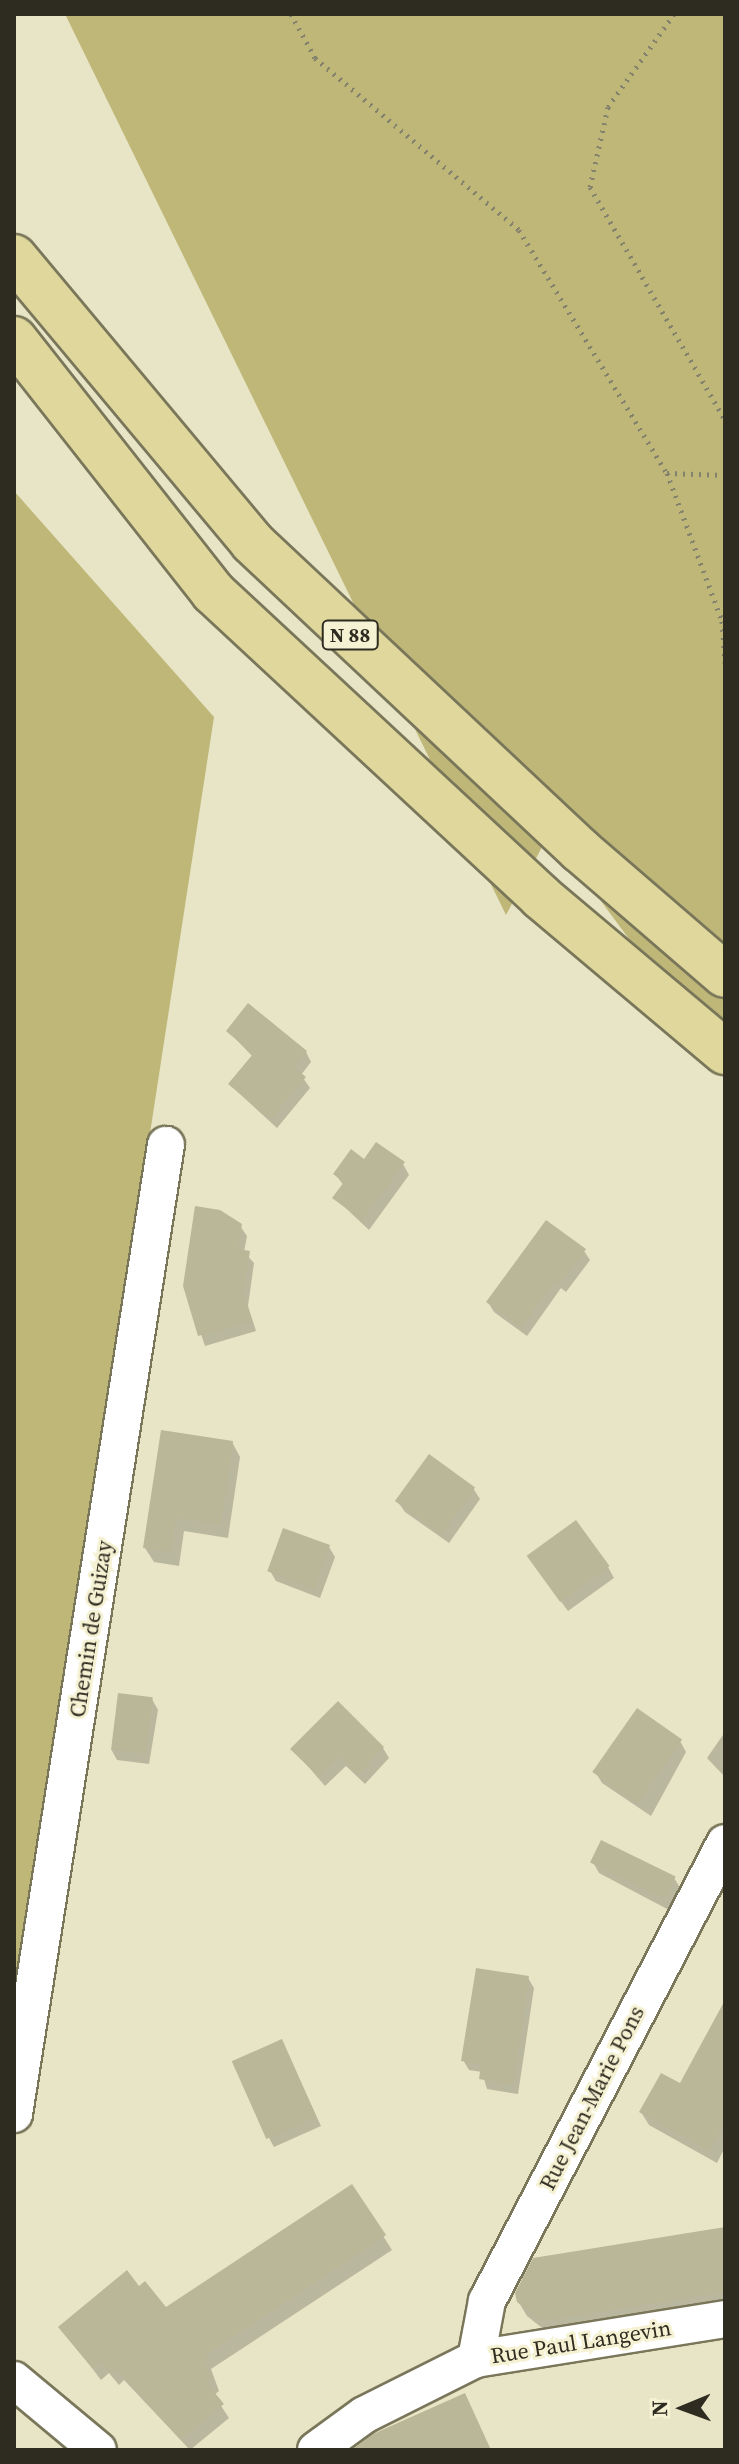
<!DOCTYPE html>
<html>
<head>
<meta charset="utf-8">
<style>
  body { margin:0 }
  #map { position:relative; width:739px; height:2464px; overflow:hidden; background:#e8e5c6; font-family:"Source Serif 4",serif }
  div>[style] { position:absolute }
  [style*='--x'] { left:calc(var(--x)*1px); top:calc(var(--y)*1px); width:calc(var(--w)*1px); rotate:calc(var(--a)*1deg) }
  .green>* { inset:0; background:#bfb778 }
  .shadow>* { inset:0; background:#0003 }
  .building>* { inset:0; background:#bab698; transform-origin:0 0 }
  .path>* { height:5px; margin-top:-2.5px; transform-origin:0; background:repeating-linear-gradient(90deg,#84826d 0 2px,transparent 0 8px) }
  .roads { filter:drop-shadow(2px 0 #79765a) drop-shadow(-2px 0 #79765a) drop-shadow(0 2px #79765a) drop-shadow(0 -2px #79765a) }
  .minor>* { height:36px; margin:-18px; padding:0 18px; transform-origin:18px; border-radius:18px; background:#fff }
  .trunk>* { height:44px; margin:-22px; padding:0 22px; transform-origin:22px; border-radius:22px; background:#dfd79b }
  span { translate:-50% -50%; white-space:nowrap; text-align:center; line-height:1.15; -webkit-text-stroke:6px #f5f2d3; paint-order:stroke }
  .shield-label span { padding:2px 6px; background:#f5f2d3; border:2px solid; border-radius:6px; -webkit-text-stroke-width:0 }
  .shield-label { font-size:20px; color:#2e2c20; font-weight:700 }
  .street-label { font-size:22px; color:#2e2c20 }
  .frame { position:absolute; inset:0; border:16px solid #2e2c20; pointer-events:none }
  .north { position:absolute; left:643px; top:2368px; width:80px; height:80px; -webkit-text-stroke:6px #f5f2d3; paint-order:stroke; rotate:269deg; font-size:22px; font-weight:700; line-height:32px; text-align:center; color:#2e2c20 }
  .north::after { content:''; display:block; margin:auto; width:28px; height:36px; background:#2e2c20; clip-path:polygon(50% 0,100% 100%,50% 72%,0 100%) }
</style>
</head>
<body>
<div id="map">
  <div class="green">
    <i style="clip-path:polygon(65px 14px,725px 14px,725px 1069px,550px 832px,506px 915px)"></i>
    <i style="clip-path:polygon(14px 491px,214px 717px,14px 2018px)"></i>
  </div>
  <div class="shadow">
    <i style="clip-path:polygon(228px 1031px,306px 1052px,311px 1062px,301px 1075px,310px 1088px,277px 1128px,230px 1085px,253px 1057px)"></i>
    <i style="clip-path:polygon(365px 1162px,403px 1164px,409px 1175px,369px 1230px,335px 1198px,344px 1186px,335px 1174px)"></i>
    <i style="clip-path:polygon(240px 1226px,247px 1236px,244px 1252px,254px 1263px,248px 1306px,256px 1331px,205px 1346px,185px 1286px)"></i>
    <i style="clip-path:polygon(584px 1251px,590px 1260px,566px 1292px,561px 1288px,527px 1336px,494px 1312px,488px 1302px)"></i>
    <i style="clip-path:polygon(232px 1442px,240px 1457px,228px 1538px,184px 1531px,179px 1566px,154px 1562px,145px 1548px)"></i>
    <i style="clip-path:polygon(473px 1488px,480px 1499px,449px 1543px,405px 1512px,398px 1502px)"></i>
    <i style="clip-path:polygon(329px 1547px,335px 1557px,320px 1598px,276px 1581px,270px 1571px)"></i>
    <i style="clip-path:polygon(608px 1567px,614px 1578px,568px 1611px,536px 1568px)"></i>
    <i style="clip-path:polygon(152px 1699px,158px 1710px,149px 1764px,117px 1760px,111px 1749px)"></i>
    <i style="clip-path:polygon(725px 1732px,725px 1777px,707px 1758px)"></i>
    <i style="clip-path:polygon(680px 1741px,686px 1752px,651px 1816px,602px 1783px,596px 1773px)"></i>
    <i style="clip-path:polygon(383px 1748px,389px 1758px,365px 1784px,346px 1766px,325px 1786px,293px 1749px)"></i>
    <i style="clip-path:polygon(593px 1862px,674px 1878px,681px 1889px,669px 1910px,599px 1873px)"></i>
    <i style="clip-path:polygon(528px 1978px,534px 1988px,518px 2094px,487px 2089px,482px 2072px,469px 2070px,463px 2060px)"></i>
    <i style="clip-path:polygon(725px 2004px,725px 2147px,717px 2163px,649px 2125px,641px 2112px,680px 2086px)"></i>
    <i style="clip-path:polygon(286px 2051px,321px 2126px,274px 2147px,269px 2138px)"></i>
    <i style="clip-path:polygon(352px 2187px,392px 2250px,211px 2369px,219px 2391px,214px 2395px,229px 2418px,190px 2450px,124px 2380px,119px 2385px,109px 2373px,101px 2380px,61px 2327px,139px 2288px,165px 2310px)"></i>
    <i style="clip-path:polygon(725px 2229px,725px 2307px,551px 2335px,527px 2316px,518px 2301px)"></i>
  </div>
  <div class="building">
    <i style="clip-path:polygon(248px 1003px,307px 1051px,294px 1067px,306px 1077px,271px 1119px,228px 1084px,253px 1054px,226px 1031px)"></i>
    <i style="clip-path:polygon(376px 1142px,405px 1162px,362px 1220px,332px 1198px,344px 1182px,333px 1174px,351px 1149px,364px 1159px)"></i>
    <i style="clip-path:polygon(195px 1206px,220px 1210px,242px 1224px,238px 1249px,250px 1251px,243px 1294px,252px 1321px,198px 1336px,183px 1286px)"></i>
    <i style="clip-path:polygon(546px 1220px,586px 1249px,560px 1284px,555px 1280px,521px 1328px,486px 1302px)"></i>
    <i style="clip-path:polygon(161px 1430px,233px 1441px,221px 1524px,176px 1518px,171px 1552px,143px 1548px)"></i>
    <i style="left:429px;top:1454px;width:57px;height:58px;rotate:36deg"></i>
    <i style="left:576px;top:1520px;width:57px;height:61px;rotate:54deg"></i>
    <i style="left:283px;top:1528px;width:50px;height:46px;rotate:20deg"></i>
    <i style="left:118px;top:1693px;width:35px;height:57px;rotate:7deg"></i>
    <i style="clip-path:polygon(338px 1701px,384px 1747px,358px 1775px,339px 1756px,318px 1776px,290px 1749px)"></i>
    <i style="left:637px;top:1708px;width:55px;height:78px;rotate:35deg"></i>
    <i style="left:601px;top:1840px;width:83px;height:25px;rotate:26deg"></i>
    <i style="clip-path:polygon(476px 1968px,529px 1976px,513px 2085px,479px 2079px,481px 2064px,461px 2061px)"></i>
    <i style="clip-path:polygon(725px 2000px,725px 2121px,709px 2151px,639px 2112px,661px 2073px,680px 2083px)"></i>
    <i style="left:282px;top:2039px;width:85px;height:55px;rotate:66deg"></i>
    <i style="clip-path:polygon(352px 2184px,386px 2235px,205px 2355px,209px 2360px,204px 2364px,213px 2377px,206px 2382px,224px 2404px,180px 2439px,116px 2368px,110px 2373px,100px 2361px,92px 2368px,58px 2327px,127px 2270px,139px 2286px,145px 2281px,166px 2307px)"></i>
    <i style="clip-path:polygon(725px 2227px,725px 2292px,542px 2321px,517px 2302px,515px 2293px,533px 2258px)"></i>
    <i style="clip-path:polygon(465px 2393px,491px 2450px,352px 2450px,373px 2434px)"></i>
  </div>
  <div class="path">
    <i style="--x:291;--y:14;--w:50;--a:61.4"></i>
    <i style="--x:315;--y:58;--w:267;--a:40.1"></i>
    <i style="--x:519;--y:230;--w:285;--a:58.7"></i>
    <i style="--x:667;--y:473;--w:58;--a:2"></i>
    <i style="--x:674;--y:14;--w:114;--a:125.4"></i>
    <i style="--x:608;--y:107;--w:82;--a:102.7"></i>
    <i style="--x:590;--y:187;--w:269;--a:59.9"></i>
    <i style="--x:667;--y:473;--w:158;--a:69.6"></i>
    <i style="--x:722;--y:621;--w:42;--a:85.9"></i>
  </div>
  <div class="roads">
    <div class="minor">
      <i style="--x:14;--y:2114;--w:981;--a:-81.09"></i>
      <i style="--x:476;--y:2359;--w:59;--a:-79.3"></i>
      <i style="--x:487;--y:2301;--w:516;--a:-62.54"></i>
      <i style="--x:14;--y:2380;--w:109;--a:39.8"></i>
      <i style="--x:316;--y:2450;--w:59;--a:-36.1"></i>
      <i style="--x:364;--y:2415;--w:125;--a:-26.6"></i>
      <i style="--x:476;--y:2359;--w:252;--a:-9.1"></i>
    </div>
    <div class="trunk">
      <i style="--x:14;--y:257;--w:371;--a:50.1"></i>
      <i style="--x:252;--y:542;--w:450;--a:43.2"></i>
      <i style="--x:580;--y:850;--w:191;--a:40.8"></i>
      <i style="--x:14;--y:339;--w:322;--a:51.8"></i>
      <i style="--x:213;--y:592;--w:448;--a:42.9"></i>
      <i style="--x:541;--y:897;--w:241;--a:40.1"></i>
    </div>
  </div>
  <div class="shield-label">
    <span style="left:350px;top:635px">N 88</span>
  </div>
  <div class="street-label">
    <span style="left:91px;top:1629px;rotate:-81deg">Chemin de Guizay</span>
    <span style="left:592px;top:2098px;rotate:-63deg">Rue Jean-Marie Pons</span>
    <span style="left:581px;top:2342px;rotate:-9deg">Rue Paul Langevin</span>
  </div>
  <div class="frame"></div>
  <div class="north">N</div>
</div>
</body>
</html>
